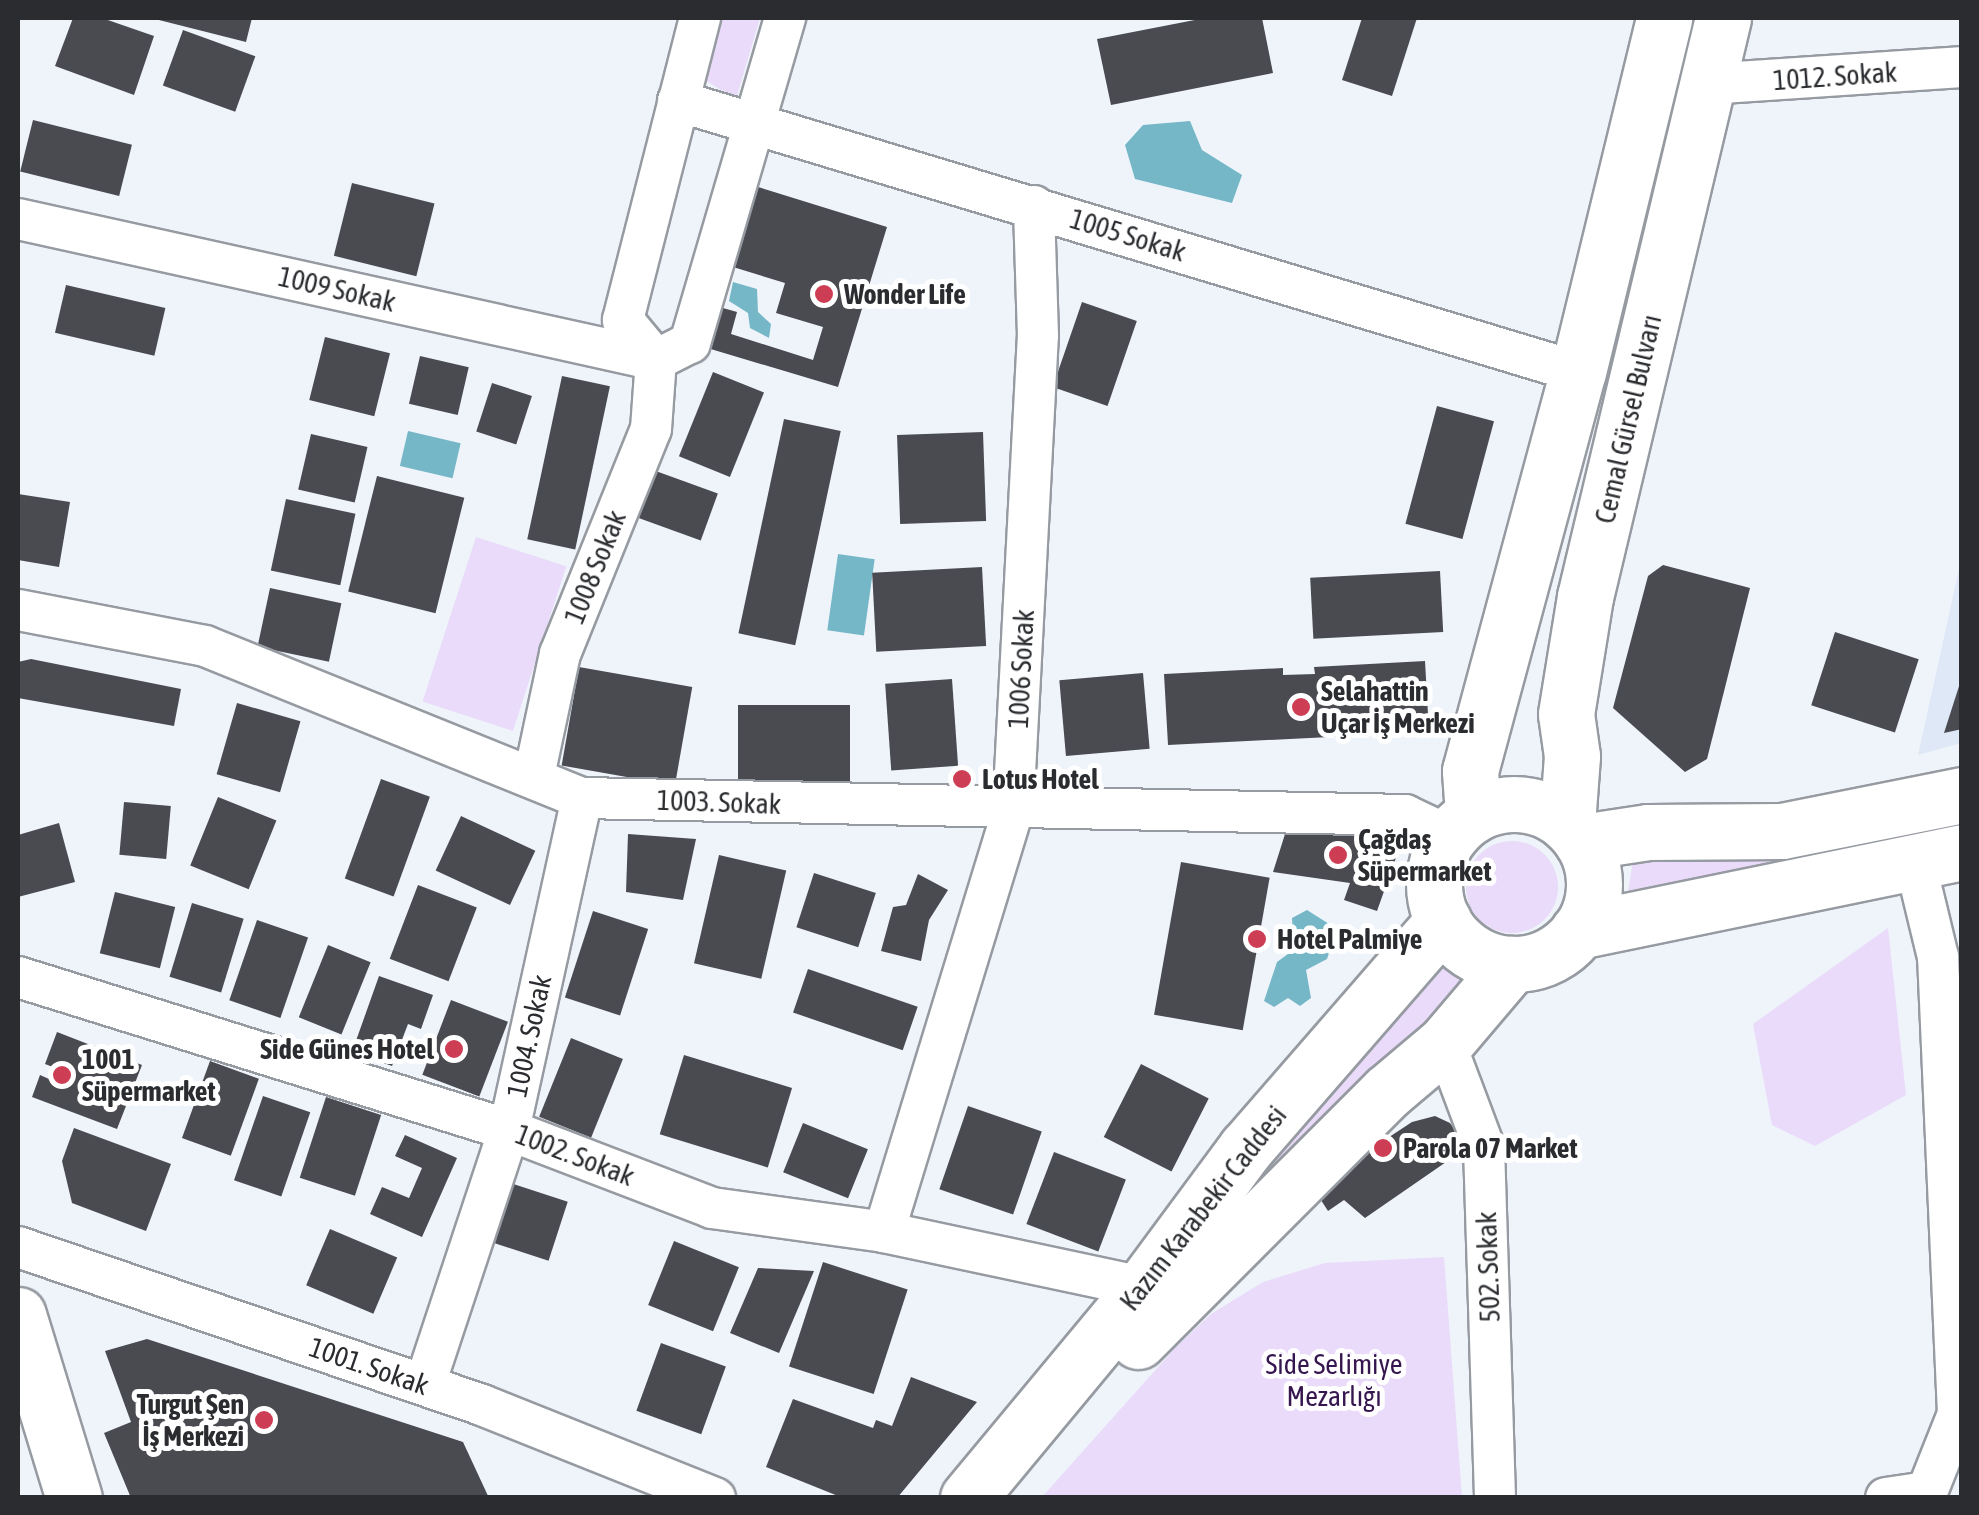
<!DOCTYPE html>
<html>
<head>
<meta charset="utf-8">
<style>
  body { margin:0 }
  #map { position:relative; width:1979px; height:1515px; overflow:hidden; background:#eff4fb; font-family:"Asap Condensed",sans-serif }
  div>[style] { position:absolute }
  [style*='--x'] { left:calc(var(--x)*1px); top:calc(var(--y)*1px); width:calc(var(--w)*1px); rotate:calc(var(--a)*1deg) }
  .built>* { inset:0; background:#dfe8f6 }
  .green>* { inset:0; background:#e9dbf9; transform-origin:0 0 }
  .round { border-radius:50% }
  .water>* { inset:0; background:#75b7c7; transform-origin:0 0 }
  .building>* { inset:0; background:#4a4a51; transform-origin:0 0 }
  .roads { filter:drop-shadow(2px 0 #969aa1) drop-shadow(-2px 0 #969aa1) drop-shadow(0 2px #969aa1) drop-shadow(0 -2px #969aa1) }
  .street>* { height:40px; margin:-20px; padding:0 20px; transform-origin:20px; border-radius:20px; background:#fff }
  .secondary>* { height:55px; margin:-27.5px; padding:0 27.5px; transform-origin:27.5px; border-radius:27.5px; background:#fff }
  .secondary>.ring { margin:-27.5px; padding:0; box-sizing:content-box; background:none; border:55px solid #fff; border-radius:50% }
  .dots>* { width:28px; height:28px; translate:-50% -50%; box-sizing:border-box; border:5px solid #fff; border-radius:50% }
  span { translate:-50% -50%; white-space:nowrap; text-align:center; line-height:1.15; -webkit-text-stroke:10px #fff; paint-order:stroke }
  .street-label { font-size:28px; color:#2a2c2f }
  .poi-label { font-size:28px; color:#2a2c2f; font-weight:700 }
  .left { translate:0 -50%; text-align:left }
  .right { translate:-100% -50%; text-align:right }
  .park-label { font-size:28px; color:#36164f }
  .frame { position:absolute; inset:0; border:20px solid #2a2c2f; pointer-events:none }
</style>
</head>
<body>
<div id="map">
  <div class="built">
    <i style="clip-path:polygon(1961px 560px,1961px 743px,1918px 755px)"></i>
  </div>
  <div class="green">
    <i style="clip-path:polygon(723px 18px,760px 18px,736px 99px,705px 80px)"></i>
    <i style="left:476px;top:537px;width:95px;height:173px;rotate:18deg"></i>
    <i style="clip-path:polygon(1961px 812px,1961px 826px,1626px 904px,1634px 854px)"></i>
    <i class="round" style="left:1466px;top:841px;width:92px;height:92px"></i>
    <i style="clip-path:polygon(1888px 928px,1906px 1095px,1815px 1146px,1772px 1125px,1753px 1024px)"></i>
    <i style="clip-path:polygon(1433px 959px,1467px 983px,1201px 1239px)"></i>
    <i style="clip-path:polygon(1444px 1257px,1462px 1497px,1042px 1497px,1175px 1348px,1211px 1314px,1263px 1282px,1325px 1263px)"></i>
  </div>
  <div class="water">
    <i style="clip-path:polygon(1190px 121px,1202px 150px,1242px 175px,1232px 203px,1135px 179px,1125px 145px,1143px 125px)"></i>
    <i style="clip-path:polygon(733px 282px,757px 289px,758px 312px,771px 324px,769px 338px,750px 328px,748px 313px,729px 301px)"></i>
    <i style="left:408px;top:431px;width:54px;height:36px;rotate:13deg"></i>
    <i style="left:838px;top:554px;width:37px;height:77px;rotate:8deg"></i>
    <i style="clip-path:polygon(1307px 910px,1337px 929px,1327px 959px,1306px 970px,1311px 998px,1300px 1006px,1288px 998px,1274px 1007px,1264px 1001px,1277px 962px,1303px 943px,1293px 935px,1292px 918px)"></i>
  </div>
  <div class="building">
    <i style="clip-path:polygon(73px 18px,102px 18px,154px 36px,134px 95px,55px 66px)"></i>
    <i style="clip-path:polygon(151px 18px,252px 18px,246px 42px)"></i>
    <i style="clip-path:polygon(1205px 18px,1262px 18px,1273px 73px,1111px 105px,1097px 39px)"></i>
    <i style="clip-path:polygon(1362px 18px,1417px 18px,1392px 96px,1342px 80px)"></i>
    <i style="left:183px;top:30px;width:77px;height:59px;rotate:20deg"></i>
    <i style="left:33px;top:120px;width:102px;height:53px;rotate:14deg"></i>
    <i style="left:352px;top:183px;width:85px;height:75px;rotate:14deg"></i>
    <i style="clip-path:polygon(758px 187px,887px 227px,838px 387px,704px 347px,716px 306px,737px 312px,731px 334px,813px 360px,823px 327px,776px 313px,785px 283px,733px 267px)"></i>
    <i style="left:66px;top:285px;width:102px;height:49px;rotate:13deg"></i>
    <i style="left:1082px;top:302px;width:58px;height:90px;rotate:19deg"></i>
    <i style="left:325px;top:337px;width:67px;height:65px;rotate:14deg"></i>
    <i style="left:420px;top:356px;width:50px;height:49px;rotate:13deg"></i>
    <i style="left:713px;top:372px;width:55px;height:91px;rotate:22deg"></i>
    <i style="left:562px;top:376px;width:49px;height:167px;rotate:12deg"></i>
    <i style="left:492px;top:383px;width:42px;height:51px;rotate:18deg"></i>
    <i style="left:1437px;top:406px;width:59px;height:122px;rotate:15deg"></i>
    <i style="left:784px;top:419px;width:58px;height:219px;rotate:12deg"></i>
    <i style="left:983px;top:432px;width:89px;height:86px;rotate:88deg"></i>
    <i style="left:311px;top:434px;width:58px;height:57px;rotate:13deg"></i>
    <i style="left:653px;top:470px;width:69px;height:50px;rotate:20deg"></i>
    <i style="left:377px;top:476px;width:90px;height:119px;rotate:14deg"></i>
    <i style="clip-path:polygon(18px 494px,70px 502px,59px 567px,18px 560px)"></i>
    <i style="left:286px;top:499px;width:71px;height:73px;rotate:12deg"></i>
    <i style="clip-path:polygon(1663px 565px,1750px 588px,1707px 759px,1685px 772px,1613px 708px,1648px 576px)"></i>
    <i style="left:982px;top:567px;width:79px;height:110px;rotate:87deg"></i>
    <i style="left:1440px;top:571px;width:61px;height:130px;rotate:87deg"></i>
    <i style="left:270px;top:588px;width:73px;height:60px;rotate:12deg"></i>
    <i style="left:1835px;top:632px;width:88px;height:77px;rotate:18deg"></i>
    <i style="clip-path:polygon(31px 659px,181px 689px,174px 726px,18px 698px,18px 662px)"></i>
    <i style="clip-path:polygon(1425px 661px,1429px 732px,1168px 745px,1164px 674px,1283px 668px,1283px 675px,1315px 674px,1314px 667px)"></i>
    <i style="left:579px;top:667px;width:115px;height:100px;rotate:10deg"></i>
    <i style="left:1143px;top:673px;width:76px;height:84px;rotate:85deg"></i>
    <i style="left:952px;top:679px;width:87px;height:67px;rotate:86deg"></i>
    <i style="clip-path:polygon(1961px 680px,1962px 729px,1944px 733px)"></i>
    <i style="left:237px;top:703px;width:66px;height:74px;rotate:16deg"></i>
    <i style="left:738px;top:705px;width:112px;height:77px"></i>
    <i style="left:381px;top:779px;width:52px;height:106px;rotate:20deg"></i>
    <i style="left:218px;top:797px;width:63px;height:74px;rotate:22deg"></i>
    <i style="left:124px;top:802px;width:47px;height:53px;rotate:5deg"></i>
    <i style="left:461px;top:816px;width:82px;height:60px;rotate:25deg"></i>
    <i style="clip-path:polygon(59px 823px,75px 882px,18px 897px,18px 835px)"></i>
    <i style="clip-path:polygon(1286px 831px,1403px 838px,1377px 911px,1344px 900px,1350px 883px,1273px 872px)"></i>
    <i style="clip-path:polygon(628px 834px,696px 839px,683px 900px,626px 892px)"></i>
    <i style="left:719px;top:855px;width:69px;height:111px;rotate:13deg"></i>
    <i style="left:1181px;top:862px;width:90px;height:155px;rotate:10deg"></i>
    <i style="left:814px;top:873px;width:65px;height:57px;rotate:18deg"></i>
    <i style="clip-path:polygon(918px 874px,948px 890px,929px 920px,921px 961px,881px 951px,893px 907px,906px 905px)"></i>
    <i style="left:418px;top:885px;width:63px;height:79px;rotate:21deg"></i>
    <i style="left:115px;top:892px;width:62px;height:63px;rotate:14deg"></i>
    <i style="left:192px;top:903px;width:54px;height:77px;rotate:17deg"></i>
    <i style="left:593px;top:911px;width:58px;height:91px;rotate:18deg"></i>
    <i style="left:257px;top:920px;width:54px;height:85px;rotate:19deg"></i>
    <i style="left:328px;top:945px;width:46px;height:78px;rotate:22deg"></i>
    <i style="left:808px;top:969px;width:116px;height:46px;rotate:19deg"></i>
    <i style="clip-path:polygon(379px 976px,433px 995px,421px 1029px,408px 1024px,392px 1066px,352px 1052px)"></i>
    <i style="left:451px;top:1000px;width:61px;height:80px;rotate:21deg"></i>
    <i style="clip-path:polygon(57px 1032px,142px 1065px,117px 1129px,32px 1097px,40px 1075px,49px 1079px,53px 1067px,45px 1064px)"></i>
    <i style="left:571px;top:1038px;width:56px;height:85px;rotate:22deg"></i>
    <i style="left:684px;top:1055px;width:113px;height:83px;rotate:17deg"></i>
    <i style="left:210px;top:1061px;width:52px;height:82px;rotate:20deg"></i>
    <i style="left:1141px;top:1064px;width:76px;height:82px;rotate:27deg"></i>
    <i style="left:263px;top:1096px;width:50px;height:89px;rotate:19deg"></i>
    <i style="left:326px;top:1097px;width:58px;height:85px;rotate:18deg"></i>
    <i style="left:968px;top:1106px;width:78px;height:88px;rotate:19deg"></i>
    <i style="clip-path:polygon(1435px 1116px,1450px 1123px,1462px 1140px,1451px 1148px,1449px 1160px,1365px 1218px,1344px 1200px,1328px 1211px,1317px 1194px,1330px 1176px,1412px 1122px)"></i>
    <i style="left:803px;top:1123px;width:70px;height:53px;rotate:22deg"></i>
    <i style="clip-path:polygon(74px 1128px,171px 1164px,146px 1231px,72px 1203px,62px 1161px)"></i>
    <i style="clip-path:polygon(405px 1135px,457px 1158px,422px 1237px,370px 1214px,382px 1187px,409px 1198px,422px 1168px,395px 1156px)"></i>
    <i style="left:1054px;top:1152px;width:77px;height:77px;rotate:21deg"></i>
    <i style="left:504px;top:1181px;width:67px;height:62px;rotate:18deg"></i>
    <i style="left:330px;top:1229px;width:73px;height:61px;rotate:23deg"></i>
    <i style="left:674px;top:1241px;width:70px;height:69px;rotate:22deg"></i>
    <i style="left:823px;top:1262px;width:89px;height:110px;rotate:18deg"></i>
    <i style="clip-path:polygon(758px 1268px,814px 1271px,779px 1353px,730px 1333px)"></i>
    <i style="clip-path:polygon(147px 1339px,463px 1442px,489px 1498px,131px 1498px,104px 1433px,131px 1422px,105px 1351px)"></i>
    <i style="left:661px;top:1343px;width:69px;height:72px;rotate:20deg"></i>
    <i style="clip-path:polygon(911px 1377px,977px 1402px,897px 1498px,843px 1498px,766px 1467px,793px 1399px,873px 1428px,876px 1420px,892px 1426px)"></i>
  </div>
  <div class="roads">
    <div class="street">
      <i style="--x:1708;--y:84;--w:255;--a:-3.8"></i>
      <i style="--x:678;--y:101;--w:940;--a:16.76"></i>
      <i style="--x:18;--y:219;--w:653;--a:12.46"></i>
      <i style="--x:656;--y:360;--w:38;--a:-27"></i>
      <i style="--x:690;--y:343;--w:339;--a:-73.7"></i>
      <i style="--x:18;--y:610;--w:190;--a:10.9"></i>
      <i style="--x:205;--y:646;--w:406;--a:22"></i>
      <i style="--x:582;--y:798;--w:823;--a:1.18"></i>
      <i style="--x:1405;--y:815;--w:49;--a:25.5"></i>
      <i style="--x:534;--y:776;--w:125;--a:-78"></i>
      <i style="--x:560;--y:654;--w:243;--a:-68"></i>
      <i style="--x:651;--y:429;--w:69;--a:-85.9"></i>
      <i style="--x:656;--y:360;--w:52;--a:-129.5"></i>
      <i style="--x:623;--y:320;--w:312;--a:-75.7"></i>
      <i style="--x:18;--y:977;--w:514;--a:17.31"></i>
      <i style="--x:509;--y:1130;--w:217;--a:21"></i>
      <i style="--x:712;--y:1208;--w:174;--a:7.9"></i>
      <i style="--x:884;--y:1232;--w:265;--a:12"></i>
      <i style="--x:1445;--y:1043;--w:111;--a:69.4"></i>
      <i style="--x:1484;--y:1147;--w:351;--a:88.2"></i>
      <i style="--x:884;--y:1232;--w:440;--a:-73"></i>
      <i style="--x:1013;--y:811;--w:476;--a:-87"></i>
      <i style="--x:1038;--y:336;--w:130;--a:-91.8"></i>
      <i style="--x:18;--y:1247;--w:490;--a:18.8"></i>
      <i style="--x:482;--y:1405;--w:251;--a:21.8"></i>
      <i style="--x:425;--y:1384;--w:268;--a:-71.7"></i>
      <i style="--x:509;--y:1130;--w:340;--a:-77.6"></i>
      <i style="--x:1886;--y:1498;--w:41;--a:-8.3"></i>
      <i style="--x:1927;--y:1492;--w:84;--a:-68.3"></i>
      <i style="--x:1958;--y:1414;--w:457;--a:-92.5"></i>
      <i style="--x:1938;--y:957;--w:98;--a:-103.6"></i>
    </div>
    <div class="secondary">
      <i class="ring" style="left:1434px;top:804px;width:105px;height:105px"></i>
      <i style="--x:1473;--y:815;--w:44;--a:-93.9"></i>
      <i style="--x:1470;--y:771;--w:413;--a:-74.9"></i>
      <i style="--x:1578;--y:372;--w:364;--a:-76.3"></i>
      <i style="--x:1567;--y:824;--w:68;--a:-85.8"></i>
      <i style="--x:1572;--y:756;--w:42;--a:-98.1"></i>
      <i style="--x:1566;--y:714;--w:119;--a:-80.8"></i>
      <i style="--x:1585;--y:597;--w:595;--a:-76.59"></i>
      <i style="--x:1582;--y:842;--w:67;--a:-8.6"></i>
      <i style="--x:1648;--y:832;--w:134;--a:-0.4"></i>
      <i style="--x:1782;--y:831;--w:184;--a:-11.3"></i>
      <i style="--x:1578;--y:931;--w:392;--a:-11.6"></i>
      <i style="--x:18;--y:1315;--w:191;--a:73"></i>
      <i style="--x:1138;--y:1341;--w:352;--a:-45"></i>
      <i style="--x:1387;--y:1092;--w:76;--a:-40.2"></i>
      <i style="--x:1445;--y:1043;--w:104;--a:-49.7"></i>
      <i style="--x:968;--y:1498;--w:274;--a:-50.3"></i>
      <i style="--x:1143;--y:1287;--w:173;--a:-53.5"></i>
      <i style="--x:1246;--y:1148;--w:301;--a:-49"></i>
    </div>
  </div>
  <div class="dots">
    <i style="left:824px;top:294px;background:#cd3d54"></i>
    <i style="left:1301px;top:707px;background:#cd3d54"></i>
    <i style="left:962px;top:779px;background:#cd3d54"></i>
    <i style="left:1338px;top:855px;background:#cd3d54"></i>
    <i style="left:1257px;top:939px;background:#cd3d54"></i>
    <i style="left:454px;top:1049px;background:#cd3d54"></i>
    <i style="left:62px;top:1075px;background:#cd3d54"></i>
    <i style="left:1383px;top:1148px;background:#cd3d54"></i>
    <i style="left:264px;top:1420px;background:#cd3d54"></i>
  </div>
  <div class="street-label">
    <span style="left:1835px;top:76px;rotate:-4deg">1012. Sokak</span>
    <span style="left:1128px;top:235px;rotate:17deg">1005 Sokak</span>
    <span style="left:337px;top:289px;rotate:13deg">1009 Sokak</span>
    <span style="left:1628px;top:419px;rotate:-77deg">Cemal Gürsel Bulvarı</span>
    <span style="left:595px;top:567px;rotate:-68deg">1008 Sokak</span>
    <span style="left:1021px;top:669px;rotate:-87deg">1006 Sokak</span>
    <span style="left:719px;top:802px;rotate:2deg">1003. Sokak</span>
    <span style="left:529px;top:1036px;rotate:-78deg">1004. Sokak</span>
    <span style="left:575px;top:1155px;rotate:21deg">1002. Sokak</span>
    <span style="left:1203px;top:1208px;rotate:-52deg">Kazım Karabekir Caddesi</span>
    <span style="left:1488px;top:1267px;rotate:-92deg">502. Sokak</span>
    <span style="left:369px;top:1366px;rotate:19deg">1001. Sokak</span>
  </div>
  <div class="poi-label">
    <span class="left" style="left:844px;top:294px">Wonder Life</span>
    <span class="left" style="left:1321px;top:707px">Selahattin<br>Uçar İş Merkezi</span>
    <span class="left" style="left:982px;top:779px">Lotus Hotel</span>
    <span class="left" style="left:1358px;top:855px">Çağdaş<br>Süpermarket</span>
    <span class="left" style="left:1277px;top:939px">Hotel Palmiye</span>
    <span class="right" style="left:434px;top:1049px">Side Günes Hotel</span>
    <span class="left" style="left:82px;top:1075px">1001<br>Süpermarket</span>
    <span class="left" style="left:1403px;top:1148px">Parola 07 Market</span>
    <span class="right" style="left:244px;top:1420px">Turgut Şen<br>İş Merkezi</span>
  </div>
  <div class="park-label">
    <span style="left:1334px;top:1380px">Side Selimiye<br>Mezarlığı</span>
  </div>
  <div class="frame"></div>
</div>
</body>
</html>
